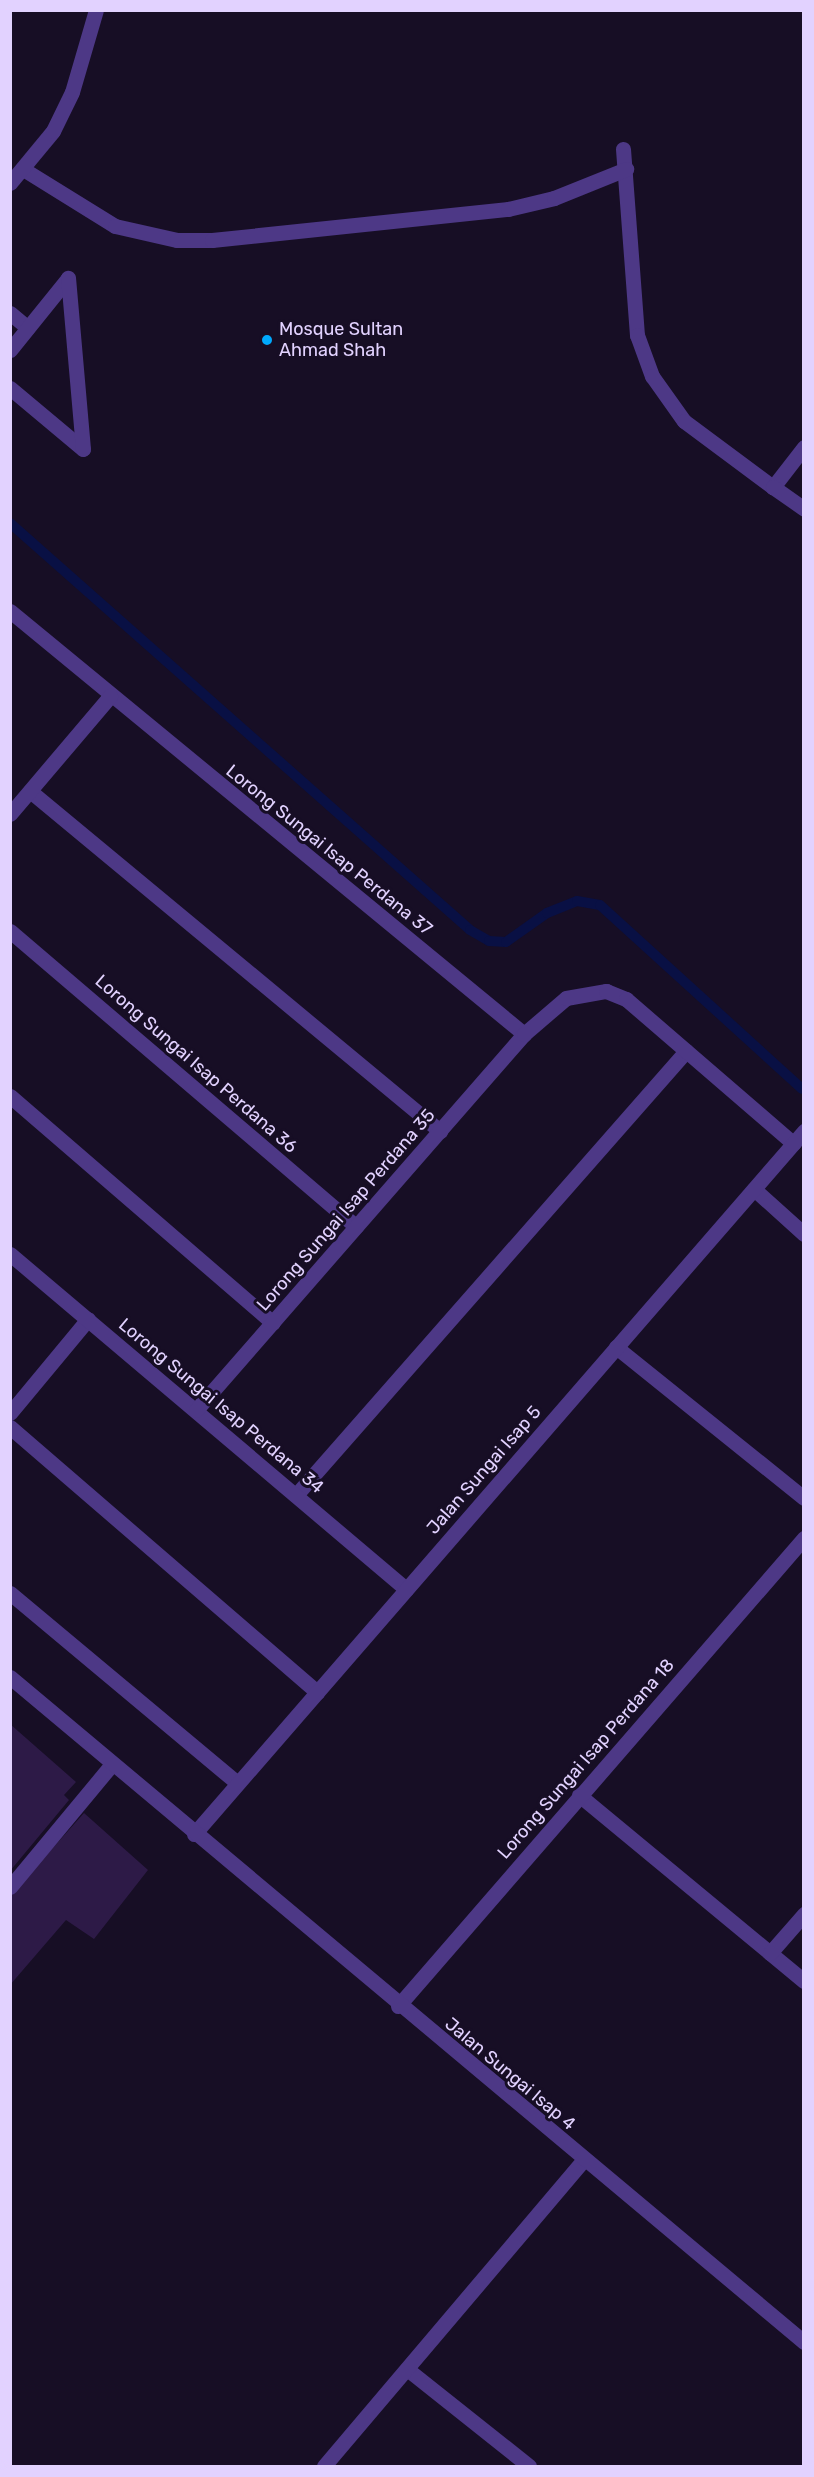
<!DOCTYPE html>
<html>
<head>
<meta charset="utf-8">
<style>
  body { margin:0 }
  #map { position:relative; width:814px; height:2477px; overflow:hidden; background:#170e25; font-family:Rubik,sans-serif }
  div>[style] { position:absolute }
  [style*='--x'] { left:calc(var(--x)*1px); top:calc(var(--y)*1px); width:calc(var(--w)*1px); rotate:calc(var(--a)*1deg) }
  .stream>* { height:10px; margin:-5px; padding:0 5px; transform-origin:5px; border-radius:5px; background:#091044 }
  .building>* { inset:0; background:#2d1a47 }
  .service>* { height:15px; margin:-7.5px; padding:0 7.5px; transform-origin:7.5px; border-radius:7.5px; background:#4d3886 }
  .minor>* { height:15px; margin:-7.5px; padding:0 7.5px; transform-origin:7.5px; border-radius:7.5px; background:#4d3886 }
  .tertiary>* { height:15px; margin:-7.5px; padding:0 7.5px; transform-origin:7.5px; border-radius:7.5px; background:#4d3886 }
  .dots>* { width:16px; height:16px; translate:-50% -50%; box-sizing:border-box; border:3px solid #170e25; border-radius:50% }
  span { translate:-50% -50%; white-space:nowrap; text-align:center; line-height:1.15; -webkit-text-stroke:6px #170e25; paint-order:stroke }
  .poi-label { font-size:18px; color:#e2d2ff }
  .left { translate:0 -50%; text-align:left }
  .street-label { font-size:18px; color:#e2d2ff }
  .frame { position:absolute; inset:0; border:12px solid #e2d2ff; pointer-events:none }
</style>
</head>
<body>
<div id="map">
  <div class="stream">
    <i style="--x:10;--y:523;--w:614;--a:41.5"></i>
    <i style="--x:470;--y:930;--w:22;--a:30"></i>
    <i style="--x:489;--y:941;--w:17;--a:3"></i>
    <i style="--x:506;--y:942;--w:50;--a:-35.3"></i>
    <i style="--x:547;--y:913;--w:32;--a:-22"></i>
    <i style="--x:577;--y:901;--w:23;--a:10"></i>
    <i style="--x:600;--y:905;--w:273;--a:42.3"></i>
  </div>
  <div class="building">
    <i style="clip-path:polygon(10px 1724px,76px 1782px,64px 1795px,69px 1800px,10px 1871px)"></i>
    <i style="clip-path:polygon(84px 1813px,148px 1870px,94px 1939px,66px 1920px,10px 1985px,10px 1896px)"></i>
  </div>
  <div class="service">
    <i style="--x:623;--y:149;--w:187;--a:85.7"></i>
    <i style="--x:637;--y:335;--w:44;--a:69.9"></i>
    <i style="--x:652;--y:376;--w:55;--a:54.6"></i>
    <i style="--x:684;--y:421;--w:111;--a:36.6"></i>
    <i style="--x:23;--y:169;--w:108;--a:31.8"></i>
    <i style="--x:115;--y:226;--w:64;--a:12.7"></i>
    <i style="--x:177;--y:240;--w:35;--a:0"></i>
    <i style="--x:212;--y:240;--w:298;--a:-6"></i>
    <i style="--x:508;--y:209;--w:47;--a:-13.4"></i>
    <i style="--x:554;--y:198;--w:78;--a:-21.9"></i>
    <i style="--x:10;--y:313;--w:23;--a:40"></i>
    <i style="--x:10;--y:350;--w:92;--a:-51.1"></i>
    <i style="--x:10;--y:388;--w:95;--a:39.9"></i>
    <i style="--x:83;--y:449;--w:172;--a:-95"></i>
    <i style="--x:30;--y:791;--w:533;--a:39.67"></i>
    <i style="--x:10;--y:1096;--w:347;--a:40.8"></i>
    <i style="--x:616;--y:1347;--w:241;--a:38.8"></i>
    <i style="--x:10;--y:1413;--w:122;--a:-50.3"></i>
    <i style="--x:10;--y:1427;--w:406;--a:40.8"></i>
    <i style="--x:296;--y:1495;--w:591;--a:-48.7"></i>
    <i style="--x:10;--y:1887;--w:160;--a:-50.3"></i>
  </div>
  <div class="minor">
    <i style="--x:804;--y:447;--w:51;--a:127.8"></i>
    <i style="--x:773;--y:487;--w:38;--a:35"></i>
    <i style="--x:10;--y:611;--w:666;--a:39.45"></i>
    <i style="--x:10;--y:814;--w:155;--a:-49.7"></i>
    <i style="--x:10;--y:931;--w:455;--a:40.5"></i>
    <i style="--x:754;--y:1189;--w:67;--a:42"></i>
    <i style="--x:10;--y:1254;--w:519;--a:40.23"></i>
    <i style="--x:196;--y:1410;--w:499;--a:-48.9"></i>
    <i style="--x:524;--y:1034;--w:55;--a:-40.6"></i>
    <i style="--x:566;--y:998;--w:41;--a:-9.9"></i>
    <i style="--x:606;--y:991;--w:22;--a:22"></i>
    <i style="--x:626;--y:999;--w:221;--a:40.8"></i>
    <i style="--x:10;--y:1593;--w:296;--a:39.9"></i>
    <i style="--x:579;--y:1795;--w:292;--a:39.6"></i>
    <i style="--x:194;--y:1834;--w:931;--a:-49.05"></i>
    <i style="--x:770;--y:1953;--w:52;--a:-48.9"></i>
    <i style="--x:398;--y:2006;--w:620;--a:-49.06"></i>
    <i style="--x:407;--y:2369;--w:156;--a:38.5"></i>
    <i style="--x:324;--y:2466;--w:400;--a:-49.7"></i>
  </div>
  <div class="tertiary">
    <i style="--x:10;--y:183;--w:67;--a:-50.4"></i>
    <i style="--x:53;--y:131;--w:43;--a:-64"></i>
    <i style="--x:72;--y:92;--w:85;--a:-73.7"></i>
    <i style="--x:10;--y:1677;--w:1036;--a:39.95"></i>
  </div>
  <div class="dots">
    <i style="left:267px;top:340px;background:#00a9fd"></i>
  </div>
  <div class="poi-label">
    <span class="left" style="left:279px;top:340px">Mosque Sultan<br>Ahmad Shah</span>
  </div>
  <div class="street-label">
    <span style="left:329px;top:850px;rotate:39deg">Lorong Sungai Isap Perdana 37</span>
    <span style="left:196px;top:1064px;rotate:41deg">Lorong Sungai Isap Perdana 36</span>
    <span style="left:346px;top:1210px;rotate:-49deg">Lorong Sungai Isap Perdana 35</span>
    <span style="left:221px;top:1406px;rotate:40deg">Lorong Sungai Isap Perdana 34</span>
    <span style="left:484px;top:1470px;rotate:-49deg">Jalan Sungai Isap 5</span>
    <span style="left:586px;top:1759px;rotate:-49deg">Lorong Sungai Isap Perdana 18</span>
    <span style="left:510px;top:2074px;rotate:40deg">Jalan Sungai Isap 4</span>
  </div>
  <div class="frame"></div>
</div>
</body>
</html>
